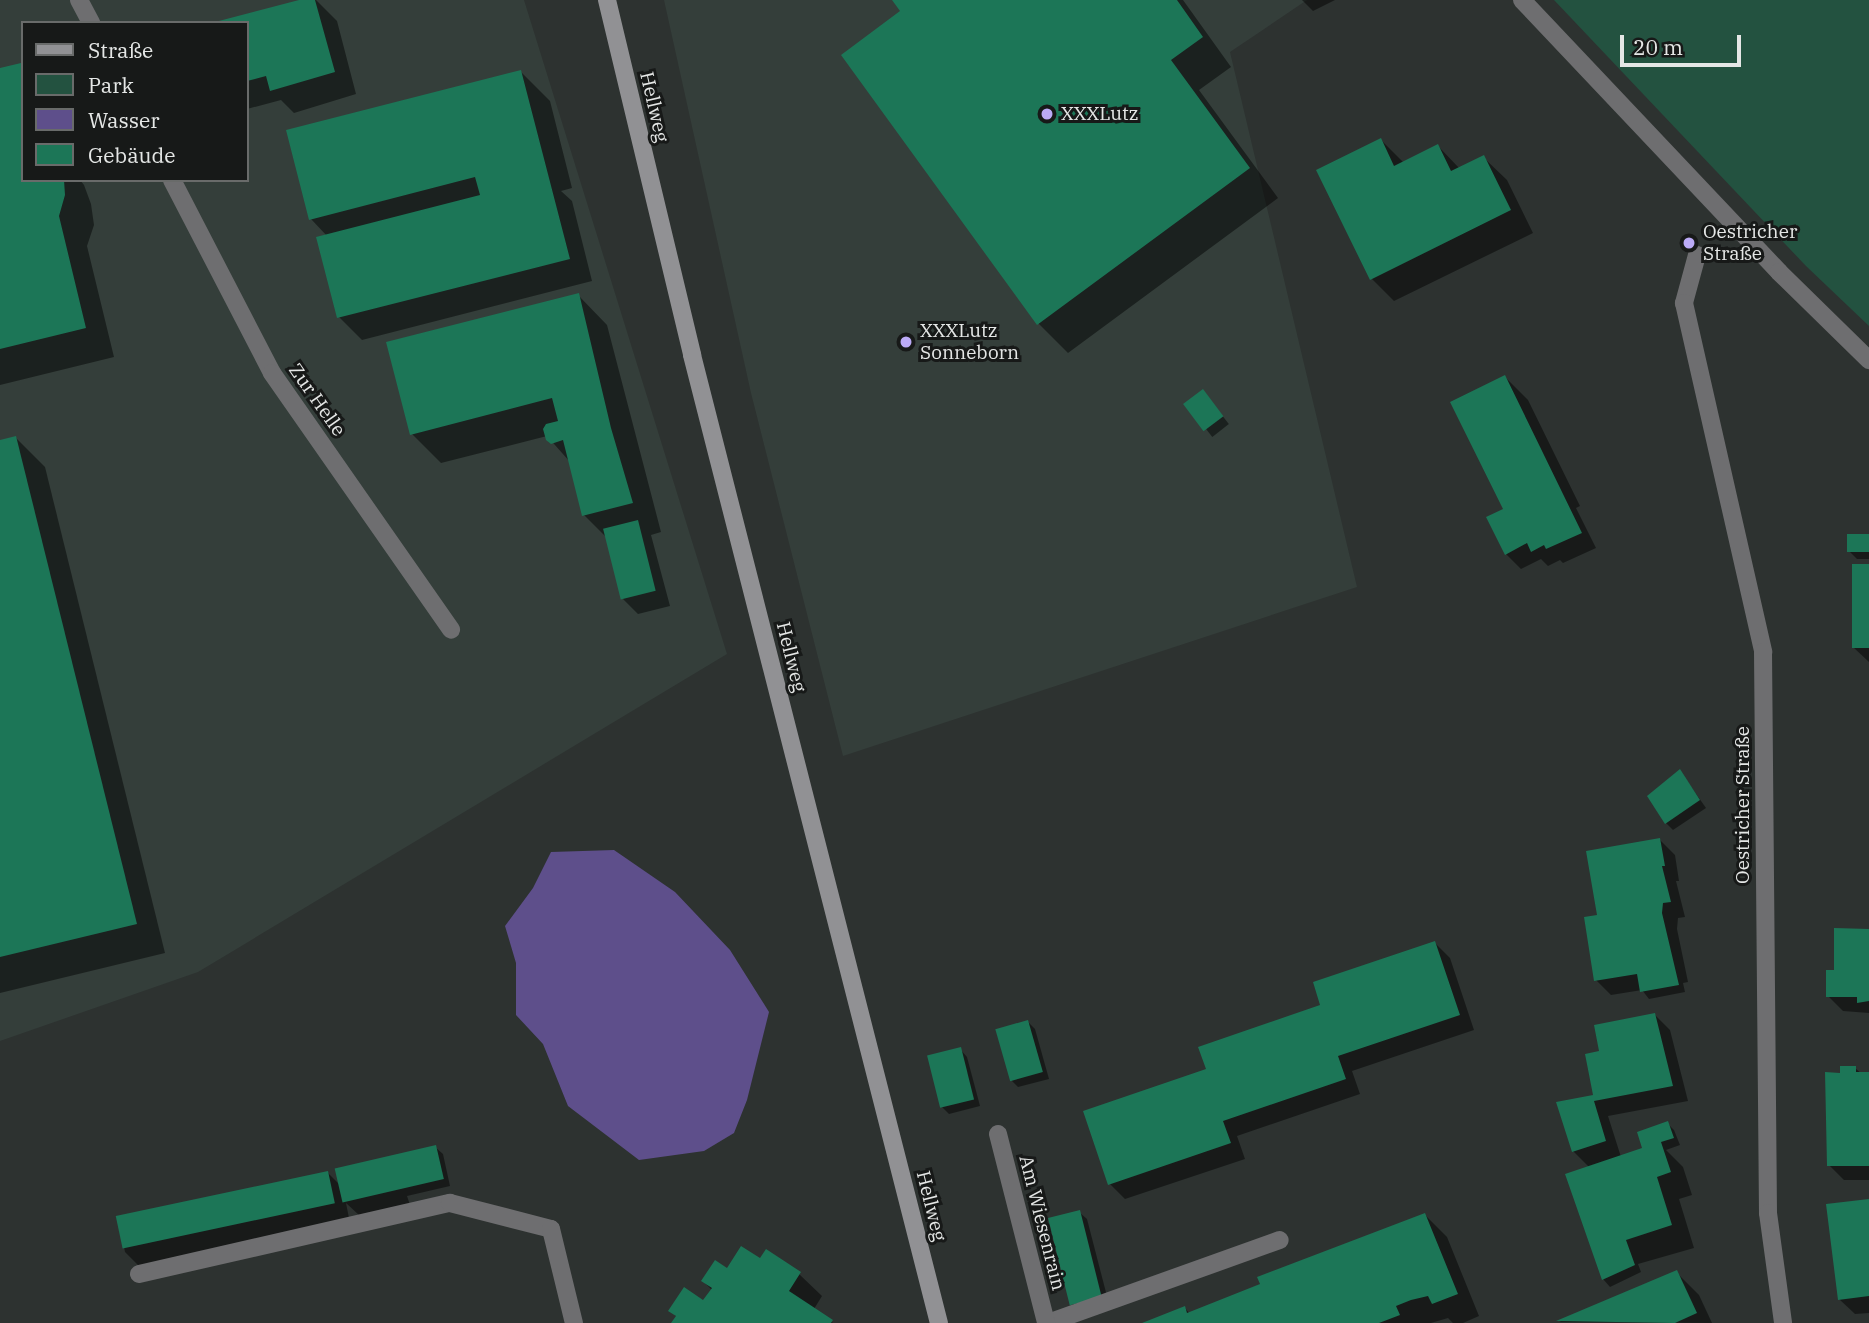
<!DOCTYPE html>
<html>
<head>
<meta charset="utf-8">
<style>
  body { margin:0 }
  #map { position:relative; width:1869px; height:1323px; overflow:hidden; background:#2d3230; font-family:"IBM Plex Serif",serif }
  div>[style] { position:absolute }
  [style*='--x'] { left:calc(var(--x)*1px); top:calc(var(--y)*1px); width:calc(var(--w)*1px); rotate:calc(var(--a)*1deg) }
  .built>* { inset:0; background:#343e3a }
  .green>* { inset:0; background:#235240 }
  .water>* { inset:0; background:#5e4f8b }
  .shadow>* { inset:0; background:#0007; transform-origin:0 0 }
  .building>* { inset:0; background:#1c7657; transform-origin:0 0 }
  .lane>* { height:18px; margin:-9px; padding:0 9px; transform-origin:9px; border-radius:9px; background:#6e6e70 }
  .street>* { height:18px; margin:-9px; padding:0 9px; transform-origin:9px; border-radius:9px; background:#6e6e70 }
  .secondary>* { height:18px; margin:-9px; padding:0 9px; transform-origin:9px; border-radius:9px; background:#919194 }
  .dots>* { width:19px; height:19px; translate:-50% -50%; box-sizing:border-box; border:4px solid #171918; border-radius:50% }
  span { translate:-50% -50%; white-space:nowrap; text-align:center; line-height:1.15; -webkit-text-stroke:6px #171918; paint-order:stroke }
  .street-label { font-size:19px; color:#e5e7e6 }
  .poi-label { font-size:19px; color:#e5e7e6 }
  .left { translate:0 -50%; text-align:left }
  .legend { position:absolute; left:21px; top:21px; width:228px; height:161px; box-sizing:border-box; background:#171918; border:2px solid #696b6a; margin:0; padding:9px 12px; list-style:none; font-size:21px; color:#e5e7e6 }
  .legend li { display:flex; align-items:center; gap:14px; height:35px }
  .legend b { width:35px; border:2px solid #696b6a }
  .scale { position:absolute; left:1620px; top:35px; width:121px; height:32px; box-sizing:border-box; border:4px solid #e5e7e6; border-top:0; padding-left:9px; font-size:21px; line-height:24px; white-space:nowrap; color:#e5e7e6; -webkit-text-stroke:5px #171918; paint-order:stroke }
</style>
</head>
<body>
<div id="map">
  <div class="built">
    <i style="clip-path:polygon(evenodd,0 0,524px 0,727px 654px,198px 972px,0 1041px,0 0,23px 23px,247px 23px,247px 180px,23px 180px,23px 23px)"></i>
    <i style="clip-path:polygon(664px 0,1307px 0,1230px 52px,1357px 587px,843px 756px,751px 393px)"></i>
  </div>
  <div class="green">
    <i style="clip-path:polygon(1554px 0,1869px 0,1869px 326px,1806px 266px)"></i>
  </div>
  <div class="water">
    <i style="clip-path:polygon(614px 850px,675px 892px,730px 950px,769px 1012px,747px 1100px,734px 1133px,704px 1151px,639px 1160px,568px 1106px,543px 1044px,516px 1015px,516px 963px,505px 926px,533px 888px,551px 852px)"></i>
  </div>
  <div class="shadow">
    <i style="clip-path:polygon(306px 0,316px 0,337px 21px,356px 94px,294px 113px,281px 100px,247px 109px,247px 23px,219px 23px)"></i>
    <i style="clip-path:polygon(894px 0,1183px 0,1231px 67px,1199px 90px,1278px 198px,1068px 353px,1039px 324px,903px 12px)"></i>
    <i style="clip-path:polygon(1302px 0,1335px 0,1313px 11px)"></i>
    <i style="clip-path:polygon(21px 65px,23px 180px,80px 180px,84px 185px,91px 204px,94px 225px,87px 246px,114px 357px,0 385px,0 70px)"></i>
    <i style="clip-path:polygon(520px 71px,550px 101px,572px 188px,561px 191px,572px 201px,592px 281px,362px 340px,339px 317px,327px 236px,311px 219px)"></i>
    <i style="clip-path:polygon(1381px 140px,1404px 163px,1438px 146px,1460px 169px,1484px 158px,1507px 180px,1533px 233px,1394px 301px,1372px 279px)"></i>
    <i style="clip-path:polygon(578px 295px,607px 325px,661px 532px,651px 535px,670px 606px,638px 614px,623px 599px,607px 538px,584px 515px,570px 462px,547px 436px,441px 463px,412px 434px)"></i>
    <i style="clip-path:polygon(1505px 377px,1528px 400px,1580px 506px,1576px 508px,1596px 548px,1563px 563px,1560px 560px,1548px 566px,1541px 559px,1521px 569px,1506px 554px)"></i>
    <i style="left:1203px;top:391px;width:42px;height:21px;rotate:52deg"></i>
    <i style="clip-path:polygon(16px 438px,45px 467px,165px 953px,0 993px,0 442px)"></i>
    <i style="clip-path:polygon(1869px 536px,1869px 559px,1857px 559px,1850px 552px)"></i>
    <i style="clip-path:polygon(1869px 566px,1869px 662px,1853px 647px)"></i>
    <i style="clip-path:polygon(1680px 771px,1706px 808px,1673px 830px,1666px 823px)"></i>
    <i style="clip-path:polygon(1660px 840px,1675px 855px,1679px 881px,1676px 881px,1685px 917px,1678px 918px,1677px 929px,1688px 982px,1683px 983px,1685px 992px,1649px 999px,1642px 990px,1611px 995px,1596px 980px,1599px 916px)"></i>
    <i style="clip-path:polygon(1869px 930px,1869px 1013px,1843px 1011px,1828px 996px,1836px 972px)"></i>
    <i style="clip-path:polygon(1435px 943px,1450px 958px,1474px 1030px,1352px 1071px,1360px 1094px,1237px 1136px,1245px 1159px,1125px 1199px,1110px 1184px,1208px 1071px)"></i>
    <i style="clip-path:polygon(1655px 1015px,1670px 1030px,1688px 1101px,1608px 1116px,1621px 1157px,1645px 1149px,1667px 1123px,1674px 1130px,1680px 1145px,1666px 1150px,1683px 1167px,1692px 1195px,1679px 1199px,1694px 1248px,1638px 1264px,1641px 1272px,1610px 1287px,1603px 1279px,1590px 1168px,1573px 1151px,1595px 1096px,1601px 1053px)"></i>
    <i style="clip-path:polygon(1028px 1022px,1035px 1029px,1049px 1079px,1018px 1087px,1011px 1080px)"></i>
    <i style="clip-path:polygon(960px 1049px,967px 1057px,980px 1106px,949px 1114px,942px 1107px)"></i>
    <i style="clip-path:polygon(1855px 1068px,1862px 1074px,1869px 1074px,1869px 1180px,1844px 1180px,1829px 1165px)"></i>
    <i style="clip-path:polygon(435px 1147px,443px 1154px,450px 1186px,407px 1196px,410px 1205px,360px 1216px,346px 1203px,349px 1218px,140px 1267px,125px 1252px,119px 1221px,328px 1173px,341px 1186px)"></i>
    <i style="clip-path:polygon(1869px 1201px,1869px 1313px,1855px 1314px,1839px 1299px)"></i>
    <i style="clip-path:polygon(1079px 1212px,1087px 1219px,1109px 1304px,1079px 1312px,1072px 1304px)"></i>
    <i style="clip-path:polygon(1425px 1215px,1447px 1237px,1479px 1316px,1463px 1323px,1453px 1323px,1448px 1318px,1431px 1323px,1147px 1323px,1185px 1308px,1190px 1314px)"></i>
    <i style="clip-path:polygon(761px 1261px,799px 1274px,822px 1296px,814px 1309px,833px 1323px,673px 1323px,677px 1317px,671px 1311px,703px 1302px,712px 1290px,703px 1281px)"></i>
    <i style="clip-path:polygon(1676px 1272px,1699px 1295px,1712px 1323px,1559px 1322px)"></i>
  </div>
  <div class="building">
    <i style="clip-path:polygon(299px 0,315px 0,335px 72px,270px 91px,266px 76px,247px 81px,247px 23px,215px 22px)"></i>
    <i style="clip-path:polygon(892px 0,1177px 0,1203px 37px,1171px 60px,1250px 168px,1037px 325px,841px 55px,900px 11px)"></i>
    <i style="clip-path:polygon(21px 63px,23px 180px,64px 180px,65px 195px,59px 216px,86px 328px,0 349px,0 68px)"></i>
    <i style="clip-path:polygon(521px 70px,570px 259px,337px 318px,316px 237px,480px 195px,475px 177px,309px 220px,286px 130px)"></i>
    <i style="clip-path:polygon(1381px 138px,1394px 166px,1438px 144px,1451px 171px,1484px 155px,1511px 210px,1370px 280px,1316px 170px)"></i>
    <i style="clip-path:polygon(579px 293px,611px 428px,633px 503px,582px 516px,563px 440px,551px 444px,546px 440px,543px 429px,546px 424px,558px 421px,552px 398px,410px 435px,386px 342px)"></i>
    <i style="clip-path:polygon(1505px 375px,1582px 533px,1546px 549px,1544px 545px,1531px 552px,1527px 543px,1505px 555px,1486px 517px,1503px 509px,1450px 402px)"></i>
    <i style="left:1203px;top:389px;width:34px;height:25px;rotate:53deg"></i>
    <i style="clip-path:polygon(16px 436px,137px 924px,0 957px,0 440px)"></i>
    <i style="left:638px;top:520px;width:73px;height:36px;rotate:76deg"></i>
    <i style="left:1869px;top:534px;width:18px;height:22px;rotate:90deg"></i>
    <i style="left:1852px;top:564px;width:17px;height:84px"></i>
    <i style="clip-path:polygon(1680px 769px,1700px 800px,1665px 824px,1647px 796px)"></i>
    <i style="clip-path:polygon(1660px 838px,1665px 866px,1662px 866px,1671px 902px,1663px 903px,1662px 913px,1679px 985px,1640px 992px,1637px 974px,1594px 981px,1584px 917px,1597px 915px,1586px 851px)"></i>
    <i style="clip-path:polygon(1834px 928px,1869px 929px,1869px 1001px,1857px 1003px,1857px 997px,1826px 997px,1826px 970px,1834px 970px)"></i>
    <i style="clip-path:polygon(1435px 941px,1460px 1015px,1338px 1056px,1346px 1079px,1223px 1121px,1231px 1143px,1108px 1185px,1083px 1111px,1206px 1069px,1198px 1047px,1320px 1005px,1313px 982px)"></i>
    <i style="clip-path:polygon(1655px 1013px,1673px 1086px,1594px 1101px,1606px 1141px,1572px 1152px,1556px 1102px,1593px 1095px,1585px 1054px,1599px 1051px,1594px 1025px)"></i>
    <i style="left:1028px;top:1020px;width:54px;height:34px;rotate:74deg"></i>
    <i style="left:961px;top:1047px;width:54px;height:35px;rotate:76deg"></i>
    <i style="clip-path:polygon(1840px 1066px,1856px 1066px,1856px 1072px,1869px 1072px,1869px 1166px,1827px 1166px,1825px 1072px,1840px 1073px)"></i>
    <i style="clip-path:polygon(1668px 1121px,1674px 1138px,1661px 1142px,1671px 1172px,1657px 1177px,1672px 1225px,1626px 1240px,1635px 1265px,1602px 1280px,1565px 1174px,1642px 1148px,1637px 1132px)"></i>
    <i style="left:436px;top:1145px;width:35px;height:104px;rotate:77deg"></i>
    <i style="left:328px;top:1171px;width:33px;height:217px;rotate:78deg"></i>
    <i style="clip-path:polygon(1869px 1199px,1869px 1296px,1838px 1300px,1826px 1204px)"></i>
    <i style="left:1080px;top:1210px;width:90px;height:33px;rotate:76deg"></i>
    <i style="clip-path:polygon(1425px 1213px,1458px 1294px,1432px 1304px,1428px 1296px,1411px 1300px,1396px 1306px,1400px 1315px,1379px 1323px,1142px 1323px,1185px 1306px,1187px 1313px,1260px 1284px,1257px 1277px)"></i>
    <i style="clip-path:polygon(741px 1246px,760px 1258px,766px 1249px,801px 1272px,789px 1291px,833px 1320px,831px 1323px,671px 1323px,676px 1316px,668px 1311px,684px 1287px,703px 1300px,712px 1288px,701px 1281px,715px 1260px,727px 1268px)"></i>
    <i style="clip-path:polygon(1677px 1270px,1697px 1313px,1675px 1323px,1556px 1321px)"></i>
  </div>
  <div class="lane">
    <i style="--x:139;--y:1274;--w:319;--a:-12.9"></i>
    <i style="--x:450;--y:1203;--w:104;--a:14.4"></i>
    <i style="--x:1048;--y:1323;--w:246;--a:-19.7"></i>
  </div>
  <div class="street">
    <i style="--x:79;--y:0;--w:26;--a:62"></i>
    <i style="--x:1522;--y:0;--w:374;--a:46.6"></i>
    <i style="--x:1779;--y:272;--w:126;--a:44.4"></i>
    <i style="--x:172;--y:180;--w:217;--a:62.6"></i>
    <i style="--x:272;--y:373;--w:313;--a:55.1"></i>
    <i style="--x:1697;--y:255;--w:50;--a:105.2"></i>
    <i style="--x:1684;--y:303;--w:358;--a:77.2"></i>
    <i style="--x:1763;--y:652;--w:561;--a:89.49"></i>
    <i style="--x:1768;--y:1213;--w:111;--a:82.2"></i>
    <i style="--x:998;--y:1134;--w:195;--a:75.7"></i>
    <i style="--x:551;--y:1229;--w:97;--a:76.3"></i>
  </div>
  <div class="secondary">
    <i style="--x:607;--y:0;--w:365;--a:76.5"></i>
    <i style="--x:692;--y:355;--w:999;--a:75.69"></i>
  </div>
  <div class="dots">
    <i style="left:1047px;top:114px;background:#bbaaf6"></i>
    <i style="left:1689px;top:243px;background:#bbaaf6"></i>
    <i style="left:906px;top:342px;background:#bbaaf6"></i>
  </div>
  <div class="street-label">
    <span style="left:654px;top:107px;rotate:77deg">Hellweg</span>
    <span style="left:317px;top:400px;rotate:55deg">Zur Helle</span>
    <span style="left:791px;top:657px;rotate:76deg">Hellweg</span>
    <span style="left:1743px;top:805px;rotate:-90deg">Oestricher Straße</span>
    <span style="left:931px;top:1206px;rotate:76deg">Hellweg</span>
    <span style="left:1042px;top:1223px;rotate:76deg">Am Wiesenrain</span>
  </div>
  <div class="poi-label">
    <span class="left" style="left:1061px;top:114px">XXXLutz</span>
    <span class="left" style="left:1703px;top:243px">Oestricher<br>Straße</span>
    <span class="left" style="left:920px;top:342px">XXXLutz<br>Sonneborn</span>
  </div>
  <ul class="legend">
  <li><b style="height:9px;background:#919194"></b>Straße</li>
  <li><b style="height:19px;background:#235240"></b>Park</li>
  <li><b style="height:19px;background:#5e4f8b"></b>Wasser</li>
  <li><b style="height:19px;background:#1c7657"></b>Gebäude</li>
  </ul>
  <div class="scale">20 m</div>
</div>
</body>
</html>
